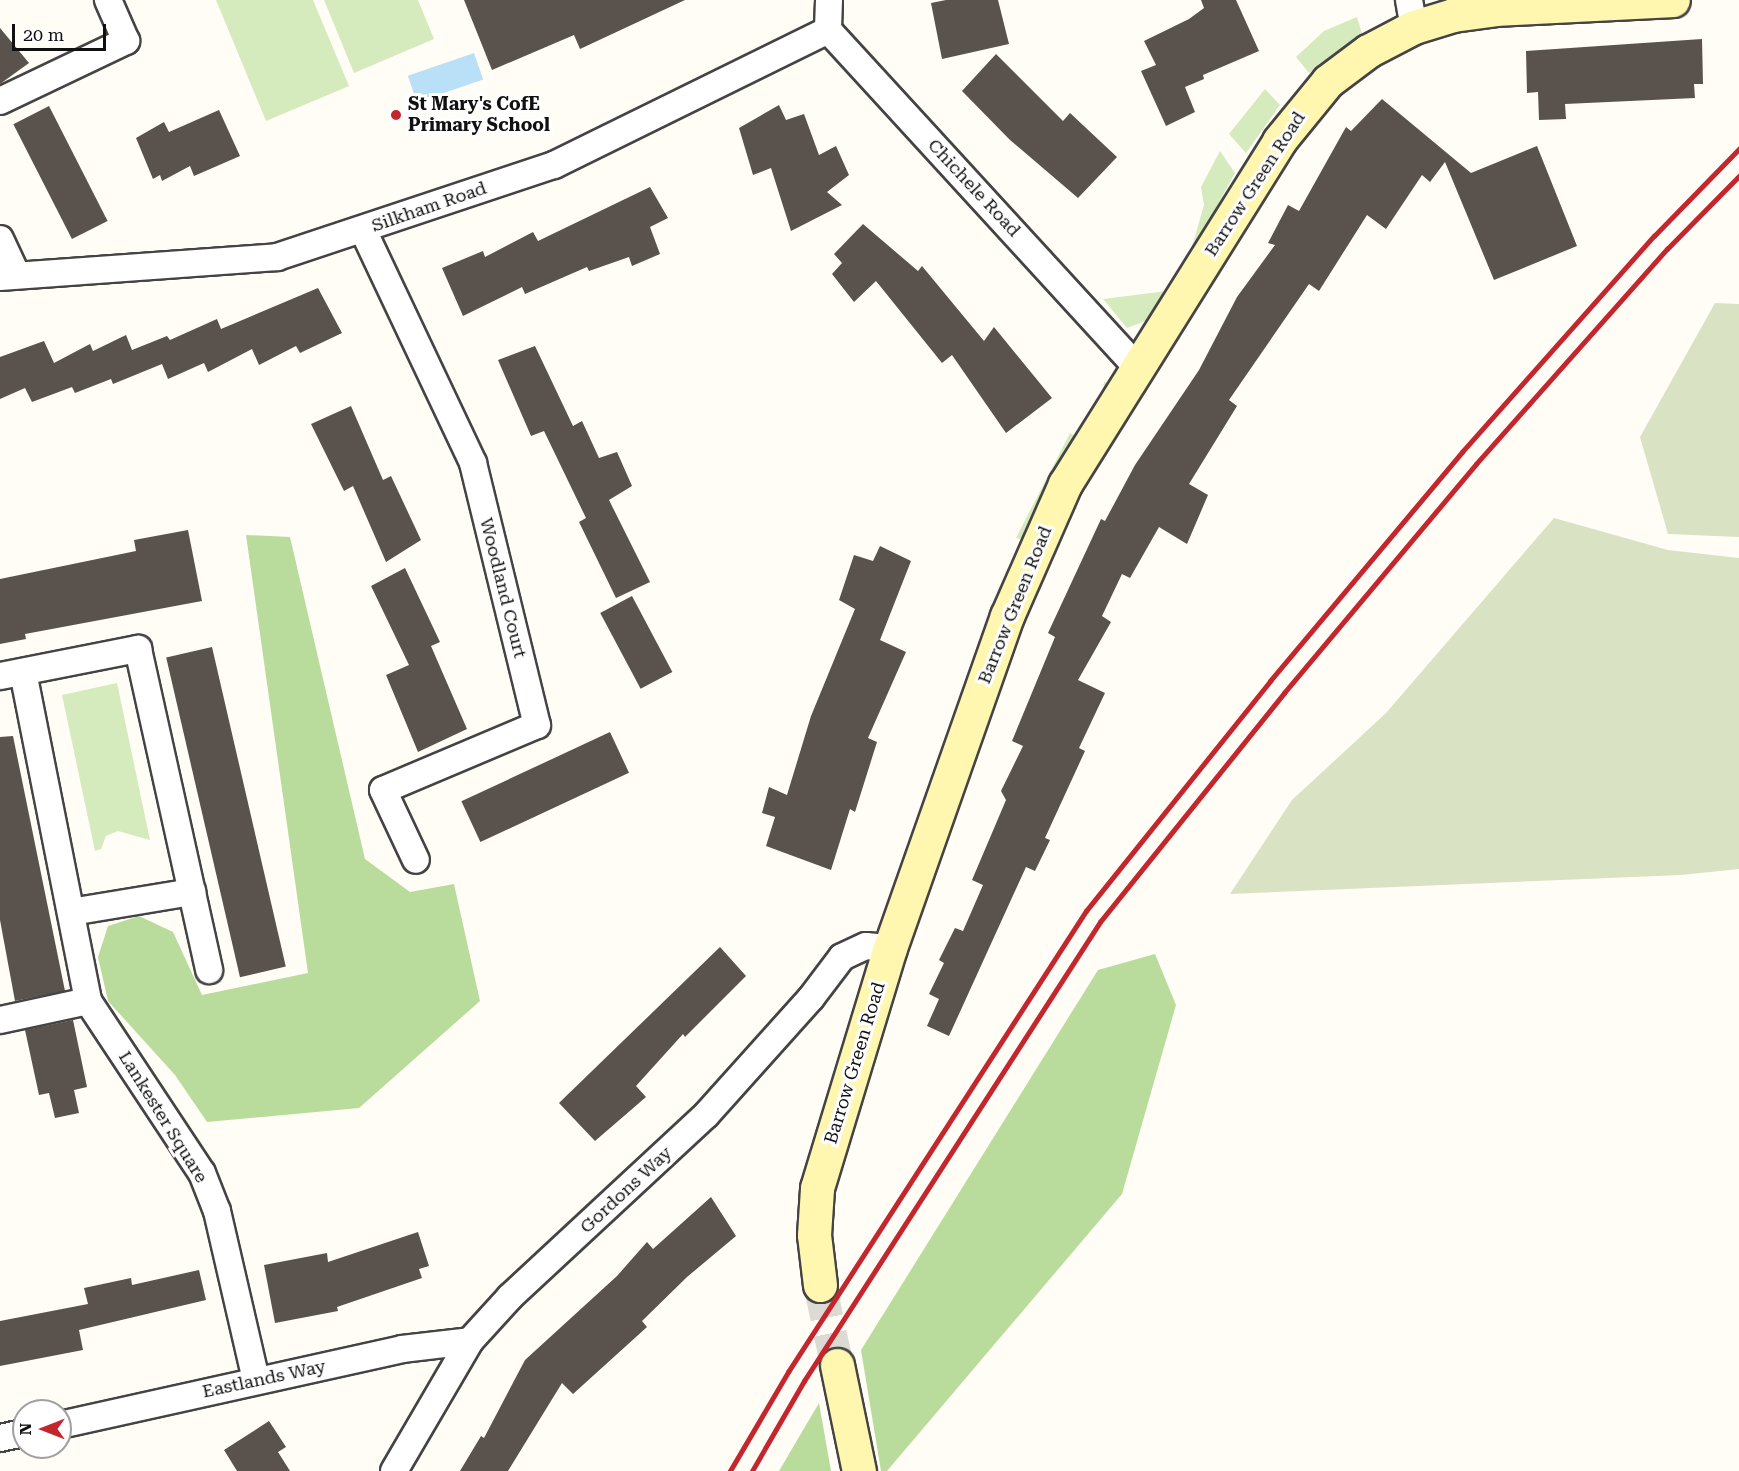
<!DOCTYPE html>
<html>
<head>
<meta charset="utf-8">
<style>
  body { margin:0 }
  #map { position:relative; width:1739px; height:1471px; overflow:hidden; background:#fffdf5; font-family:"Roboto Serif",serif }
  div>[style] { position:absolute }
  [style*='--x'] { left:calc(var(--x)*1px); top:calc(var(--y)*1px); width:calc(var(--w)*1px); rotate:calc(var(--a)*1deg) }
  .green>* { inset:0; background:#d5ebbd; transform-origin:0 0 }
  .forest>* { inset:0; background:#b9dc9c }
  .cemetery>* { inset:0; background:#d9e3c4 }
  .water>* { inset:0; background:#b9e0f7; transform-origin:0 0 }
  .building>* { inset:0; background:#5a524d; transform-origin:0 0 }
  .secondary-tunnel>* { height:33px; margin-top:-16.5px; transform-origin:0; background:repeating-linear-gradient(90deg,#dbdad3 0 33px,transparent 0 49px) }
  .roads { filter:drop-shadow(2px 0 #444) drop-shadow(-2px 0 #444) drop-shadow(0 2px #444) drop-shadow(0 -2px #444) }
  .street>* { height:26px; margin:-13px; padding:0 13px; transform-origin:13px; border-radius:13px; background:#fff }
  .secondary>* { height:33px; margin:-16.5px; padding:0 16.5px; transform-origin:16.5px; border-radius:16.5px; background:#fff6b0 }
  .rail>* { height:4.5px; margin:-2.25px; padding:0 2.25px; transform-origin:2.25px; border-radius:2.25px; background:#c4262e }
  .dots>* { width:16px; height:16px; translate:-50% -50%; box-sizing:border-box; border:3px solid #fff; border-radius:50% }
  span { translate:-50% -50%; white-space:nowrap; text-align:center; line-height:1.15; -webkit-text-stroke:6px #fff; paint-order:stroke }
  .poi-label { font-size:18px; color:#111; font-weight:700 }
  .left { translate:0 -50%; text-align:left }
  .street-label { font-size:18px; color:#111 }
  .north { position:absolute; left:12px; top:1399px; width:60px; height:60px; box-sizing:border-box; background:#fff; border:2px solid #a0a0a0; border-radius:50%; rotate:270deg; font-size:16px; font-weight:700; line-height:24px; text-align:center; color:#111 }
  .north::after { content:''; display:block; margin:auto; width:21px; height:27px; background:#c4262e; clip-path:polygon(50% 0,100% 100%,50% 72%,0 100%) }
  .scale { position:absolute; left:12px; top:24px; width:94px; height:27px; box-sizing:border-box; border:3px solid #111; border-top:0; padding-left:8px; font-size:18px; line-height:21px; white-space:nowrap; color:#111; -webkit-text-stroke:4px #fff; paint-order:stroke }
</style>
</head>
<body>
<div id="map">
  <div class="green">
    <i style="clip-path:polygon(216px 0,313px 0,349px 86px,266px 121px)"></i>
    <i style="clip-path:polygon(324px 0,418px 0,434px 39px,354px 73px)"></i>
    <i style="clip-path:polygon(1357px 17px,1362px 34px,1309px 73px,1296px 57px,1324px 31px)"></i>
    <i style="clip-path:polygon(1265px 89px,1280px 105px,1246px 153px,1229px 134px)"></i>
    <i style="clip-path:polygon(1220px 151px,1235px 173px,1189px 257px,1204px 205px,1201px 187px)"></i>
    <i style="clip-path:polygon(1167px 291px,1148px 320px,1127px 328px,1103px 299px)"></i>
    <i style="left:1104px;top:382px;width:8px;height:50px;rotate:7deg"></i>
    <i style="clip-path:polygon(1070px 433px,1079px 438px,1024px 540px,1016px 538px)"></i>
    <i style="clip-path:polygon(117px 683px,150px 840px,118px 831px,106px 836px,101px 849px,95px 851px,62px 695px)"></i>
  </div>
  <div class="forest">
    <i style="clip-path:polygon(246px 535px,290px 537px,365px 859px,410px 892px,454px 884px,480px 1001px,359px 1108px,207px 1122px,175px 1075px,108px 1001px,98px 957px,108px 926px,139px 916px,173px 932px,202px 995px,308px 973px)"></i>
    <i style="clip-path:polygon(1155px 954px,1176px 1005px,1122px 1194px,887px 1471px,881px 1471px,861px 1350px,1098px 970px)"></i>
    <i style="clip-path:polygon(819px 1403px,831px 1471px,779px 1471px)"></i>
  </div>
  <div class="cemetery">
    <i style="clip-path:polygon(1715px 303px,1739px 304px,1739px 537px,1668px 534px,1640px 437px)"></i>
    <i style="clip-path:polygon(1554px 518px,1668px 550px,1739px 558px,1739px 869px,1681px 875px,1230px 894px,1292px 800px,1386px 713px)"></i>
  </div>
  <div class="water">
    <i style="left:474px;top:53px;width:28px;height:70px;rotate:71deg"></i>
  </div>
  <div class="building">
    <i style="clip-path:polygon(464px 0,685px 0,580px 49px,574px 35px,492px 70px)"></i>
    <i style="clip-path:polygon(946px 0,998px 0,1009px 44px,942px 59px,931px 3px)"></i>
    <i style="clip-path:polygon(1201px 0,1236px 0,1259px 51px,1203px 75px,1204px 79px,1185px 87px,1195px 112px,1166px 126px,1141px 71px,1156px 65px,1144px 41px,1189px 19px,1204px 8px)"></i>
    <i style="clip-path:polygon(0 28px,29px 63px,0 84px)"></i>
    <i style="clip-path:polygon(1702px 39px,1703px 84px,1694px 84px,1695px 98px,1565px 104px,1566px 119px,1539px 120px,1538px 92px,1527px 93px,1526px 51px)"></i>
    <i style="clip-path:polygon(996px 54px,1063px 121px,1070px 113px,1117px 157px,1078px 198px,1010px 140px,962px 91px)"></i>
    <i style="clip-path:polygon(1382px 99px,1471px 173px,1537px 146px,1577px 246px,1494px 280px,1445px 162px,1430px 182px,1422px 175px,1386px 229px,1367px 215px,1319px 291px,1309px 284px,1229px 400px,1237px 406px,1189px 484px,1208px 495px,1187px 544px,1159px 527px,1130px 578px,1122px 574px,1102px 616px,1111px 622px,1078px 680px,1105px 693px,1079px 748px,1085px 751px,1045px 838px,1050px 840px,1035px 871px,1026px 867px,949px 1036px,927px 1026px,939px 999px,929px 994px,944px 963px,939px 960px,955px 928px,963px 931px,983px 885px,972px 880px,1006px 800px,1001px 791px,1023px 746px,1012px 741px,1055px 637px,1048px 633px,1101px 519px,1105px 521px,1135px 465px,1199px 370px,1237px 297px,1275px 245px,1268px 243px,1288px 205px,1299px 211px,1346px 127px,1351px 131px)"></i>
    <i style="clip-path:polygon(779px 105px,786px 120px,804px 114px,819px 155px,836px 146px,849px 175px,827px 192px,842px 205px,791px 231px,771px 168px,753px 175px,739px 128px)"></i>
    <i style="left:49px;top:106px;width:129px;height:40px;rotate:63deg"></i>
    <i style="clip-path:polygon(219px 110px,240px 156px,194px 176px,190px 166px,162px 181px,160px 175px,153px 179px,136px 138px,164px 122px,169px 132px)"></i>
    <i style="clip-path:polygon(650px 187px,668px 218px,650px 227px,660px 254px,632px 266px,629px 257px,589px 271px,587px 267px,525px 294px,522px 287px,463px 316px,442px 268px,483px 251px,485px 257px,533px 232px,538px 241px)"></i>
    <i style="clip-path:polygon(863px 224px,918px 271px,922px 266px,984px 341px,994px 327px,1052px 398px,1006px 433px,952px 355px,942px 363px,876px 281px,854px 302px,832px 274px,842px 263px,834px 254px)"></i>
    <i style="clip-path:polygon(318px 288px,342px 333px,300px 353px,296px 346px,259px 365px,252px 349px,208px 372px,204px 363px,168px 379px,162px 364px,113px 384px,111px 379px,75px 393px,72px 387px,32px 402px,25px 388px,0 399px,0 357px,44px 341px,54px 363px,90px 344px,93px 351px,126px 335px,132px 350px,167px 336px,170px 340px,217px 319px,221px 329px)"></i>
    <i style="clip-path:polygon(535px 346px,573px 426px,582px 421px,599px 458px,617px 452px,632px 486px,609px 500px,650px 582px,616px 598px,579px 522px,586px 518px,544px 431px,531px 436px,498px 360px)"></i>
    <i style="clip-path:polygon(351px 406px,383px 480px,391px 476px,421px 540px,386px 562px,353px 486px,344px 491px,311px 424px)"></i>
    <i style="clip-path:polygon(188px 530px,202px 601px,25px 634px,26px 639px,0 644px,0 579px,136px 551px,134px 540px)"></i>
    <i style="clip-path:polygon(880px 546px,911px 561px,880px 640px,906px 652px,868px 738px,877px 742px,855px 812px,850px 809px,831px 870px,766px 846px,775px 817px,762px 813px,769px 787px,787px 795px,811px 716px,855px 609px,839px 600px,854px 555px,873px 561px)"></i>
    <i style="clip-path:polygon(405px 568px,440px 642px,431px 646px,467px 729px,418px 752px,386px 675px,409px 665px,371px 586px)"></i>
    <i style="left:632px;top:596px;width:86px;height:36px;rotate:62deg"></i>
    <i style="left:212px;top:647px;width:328px;height:47px;rotate:77deg"></i>
    <i style="left:610px;top:732px;width:45px;height:164px;rotate:65deg"></i>
    <i style="clip-path:polygon(13px 736px,65px 991px,15px 1001px,0 920px,0 737px)"></i>
    <i style="clip-path:polygon(720px 947px,746px 976px,685px 1037px,683px 1034px,636px 1086px,646px 1097px,595px 1141px,559px 1103px)"></i>
    <i style="clip-path:polygon(73px 1020px,87px 1087px,74px 1090px,79px 1113px,55px 1118px,49px 1093px,39px 1095px,25px 1030px)"></i>
    <i style="clip-path:polygon(711px 1197px,736px 1236px,687px 1277px,642px 1321px,647px 1327px,573px 1394px,562px 1383px,508px 1471px,460px 1471px,481px 1436px,484px 1438px,525px 1360px,617px 1276px,647px 1242px,653px 1249px)"></i>
    <i style="clip-path:polygon(418px 1232px,429px 1266px,419px 1269px,422px 1278px,337px 1307px,338px 1311px,275px 1323px,264px 1265px,327px 1253px,328px 1262px)"></i>
    <i style="clip-path:polygon(199px 1270px,206px 1300px,79px 1330px,83px 1350px,0 1366px,0 1321px,88px 1304px,84px 1288px,131px 1278px,132px 1285px)"></i>
    <i style="clip-path:polygon(269px 1421px,286px 1447px,278px 1452px,290px 1471px,237px 1471px,224px 1450px)"></i>
  </div>
  <div class="secondary-tunnel">
    <i style="--x:820;--y:1285;--w:82;--a:78"></i>
  </div>
  <div class="roads">
    <div class="street">
      <i style="--x:829;--y:0;--w:30;--a:92"></i>
      <i style="--x:828;--y:30;--w:460;--a:47.5"></i>
      <i style="--x:1409;--y:0;--w:27;--a:80"></i>
      <i style="--x:0;--y:101;--w:140;--a:-25.5"></i>
      <i style="--x:126;--y:41;--w:45;--a:-113.7"></i>
      <i style="--x:363;--y:230;--w:258;--a:64.7"></i>
      <i style="--x:473;--y:463;--w:270;--a:76.3"></i>
      <i style="--x:537;--y:725;--w:167;--a:157.1"></i>
      <i style="--x:383;--y:790;--w:77;--a:64.8"></i>
      <i style="--x:0;--y:239;--w:40;--a:65"></i>
      <i style="--x:0;--y:277;--w:278;--a:-4.1"></i>
      <i style="--x:277;--y:257;--w:292;--a:-18.4"></i>
      <i style="--x:554;--y:165;--w:305;--a:-26.2"></i>
      <i style="--x:23;--y:672;--w:335;--a:78.8"></i>
      <i style="--x:88;--y:1001;--w:206;--a:56.5"></i>
      <i style="--x:202;--y:1173;--w:41;--a:68.5"></i>
      <i style="--x:217;--y:1211;--w:173;--a:77"></i>
      <i style="--x:0;--y:676;--w:141;--a:-11.1"></i>
      <i style="--x:138;--y:649;--w:329;--a:77.5"></i>
      <i style="--x:71;--y:912;--w:123;--a:-9.4"></i>
      <i style="--x:0;--y:1020;--w:90;--a:-12.2"></i>
      <i style="--x:60;--y:1425;--w:350;--a:-12.5"></i>
      <i style="--x:402;--y:1349;--w:68;--a:-6.7"></i>
      <i style="--x:0;--y:1438;--w:25;--a:-12"></i>
      <i style="--x:394;--y:1471;--w:151;--a:-59.7"></i>
      <i style="--x:470;--y:1341;--w:59;--a:-47.7"></i>
      <i style="--x:510;--y:1297;--w:267;--a:-42.9"></i>
      <i style="--x:706;--y:1115;--w:157;--a:-48.1"></i>
      <i style="--x:811;--y:998;--w:51;--a:-52.9"></i>
      <i style="--x:842;--y:957;--w:26;--a:-25"></i>
      <i style="--x:866;--y:946;--w:24;--a:5"></i>
    </div>
    <div class="secondary">
      <i style="--x:820;--y:1285;--w:50;--a:-96.8"></i>
      <i style="--x:814;--y:1235;--w:47;--a:-86.3"></i>
      <i style="--x:817;--y:1188;--w:251;--a:-73.1"></i>
      <i style="--x:890;--y:948;--w:352;--a:-70.6"></i>
      <i style="--x:1007;--y:616;--w:144;--a:-66.3"></i>
      <i style="--x:1065;--y:484;--w:404;--a:-58"></i>
      <i style="--x:1279;--y:141;--w:77;--a:-50.8"></i>
      <i style="--x:1328;--y:81;--w:50;--a:-36.9"></i>
      <i style="--x:1368;--y:51;--w:52;--a:-27.6"></i>
      <i style="--x:1414;--y:27;--w:41;--a:-17.1"></i>
      <i style="--x:1453;--y:15;--w:43;--a:-7.9"></i>
      <i style="--x:1496;--y:9;--w:177;--a:-2.9"></i>
      <i style="--x:837;--y:1365;--w:108;--a:78.3"></i>
    </div>
  </div>
  <div class="rail">
    <i style="--x:730;--y:1471;--w:115;--a:-59.6"></i>
    <i style="--x:788;--y:1372;--w:549;--a:-57.12"></i>
    <i style="--x:1086;--y:911;--w:295;--a:-51.3"></i>
    <i style="--x:1270;--y:681;--w:299;--a:-50"></i>
    <i style="--x:1462;--y:452;--w:289;--a:-48.4"></i>
    <i style="--x:1654;--y:236;--w:122;--a:-45.7"></i>
    <i style="--x:752;--y:1471;--w:104;--a:-60"></i>
    <i style="--x:804;--y:1381;--w:546;--a:-57.18"></i>
    <i style="--x:1100;--y:922;--w:294;--a:-51.2"></i>
    <i style="--x:1284;--y:693;--w:299;--a:-50"></i>
    <i style="--x:1476;--y:464;--w:288;--a:-48.4"></i>
    <i style="--x:1667;--y:249;--w:103;--a:-45.4"></i>
  </div>
  <div class="dots">
    <i style="left:396px;top:115px;background:#c4262e"></i>
  </div>
  <div class="poi-label">
    <span class="left" style="left:408px;top:115px">St Mary's CofE<br>Primary School</span>
  </div>
  <div class="street-label">
    <span style="left:1255px;top:184px;rotate:-57deg">Barrow Green Road</span>
    <span style="left:974px;top:188px;rotate:47deg">Chichele Road</span>
    <span style="left:429px;top:207px;rotate:-19deg">Silkham Road</span>
    <span style="left:503px;top:588px;rotate:76deg">Woodland Court</span>
    <span style="left:1015px;top:605px;rotate:-68deg">Barrow Green Road</span>
    <span style="left:855px;top:1063px;rotate:-73deg">Barrow Green Road</span>
    <span style="left:163px;top:1117px;rotate:58deg">Lankester Square</span>
    <span style="left:626px;top:1190px;rotate:-43deg">Gordons Way</span>
    <span style="left:264px;top:1379px;rotate:-12deg">Eastlands Way</span>
  </div>
  <div class="north">N</div>
  <div class="scale">20 m</div>
</div>
</body>
</html>
